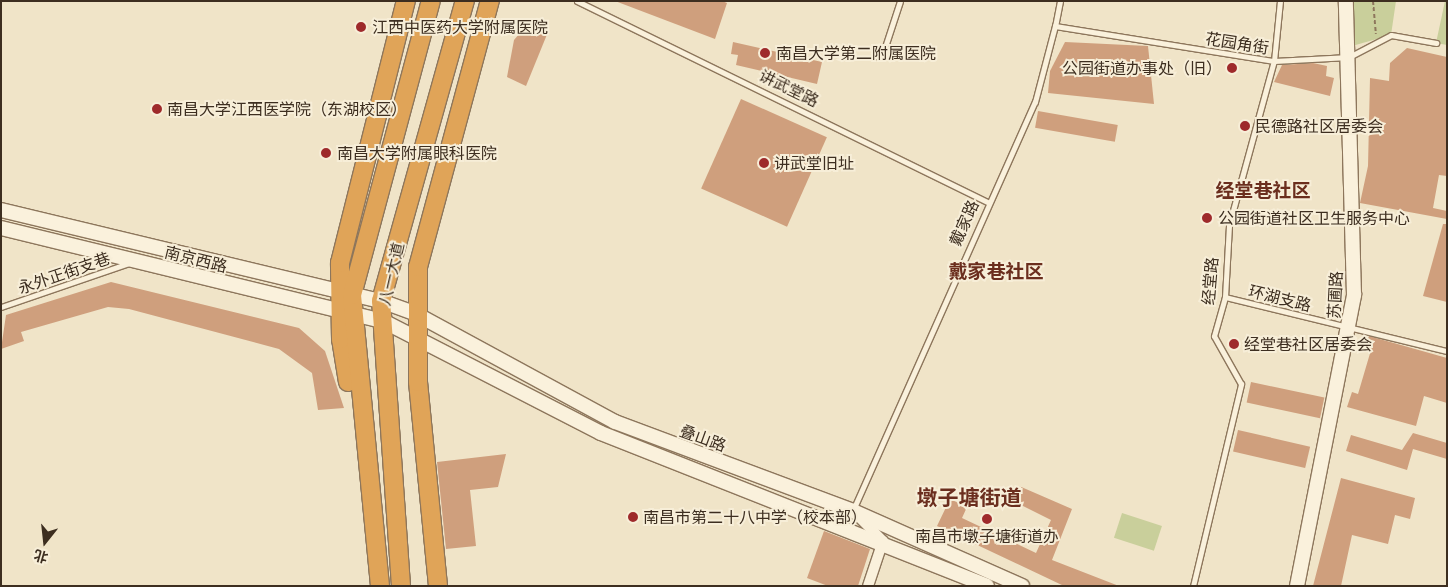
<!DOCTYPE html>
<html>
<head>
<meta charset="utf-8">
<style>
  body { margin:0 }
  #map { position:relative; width:1448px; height:587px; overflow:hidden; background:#f0e4c8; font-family:"IBM Plex Serif","Noto Sans SC",serif }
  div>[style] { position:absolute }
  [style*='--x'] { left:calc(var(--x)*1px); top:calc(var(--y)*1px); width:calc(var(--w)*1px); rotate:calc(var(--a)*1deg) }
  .green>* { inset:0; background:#c9cf9b; transform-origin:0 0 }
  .building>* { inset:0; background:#cf9f7d; transform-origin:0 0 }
  .path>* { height:2px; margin-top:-1px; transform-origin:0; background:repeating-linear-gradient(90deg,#8d765c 0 4px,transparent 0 6.5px) }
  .roads { filter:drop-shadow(1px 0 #8d765c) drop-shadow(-1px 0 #8d765c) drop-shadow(0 1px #8d765c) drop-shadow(0 -1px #8d765c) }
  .lane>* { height:5px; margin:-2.5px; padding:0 2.5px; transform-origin:2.5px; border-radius:2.5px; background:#faf1dc }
  .street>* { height:10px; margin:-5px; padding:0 5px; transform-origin:5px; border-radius:5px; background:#faf1dc }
  .secondary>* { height:14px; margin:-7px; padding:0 7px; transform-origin:7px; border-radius:7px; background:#faf1dc }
  .highway>* { height:18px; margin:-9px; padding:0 9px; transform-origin:9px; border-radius:9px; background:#e0a458 }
  .dots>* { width:14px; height:14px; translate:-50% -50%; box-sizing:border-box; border:2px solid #f7eed8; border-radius:50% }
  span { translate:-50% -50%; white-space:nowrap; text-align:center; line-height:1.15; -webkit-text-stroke:4px #f7eed8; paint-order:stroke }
  .poi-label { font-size:16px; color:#3d2e20 }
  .left { translate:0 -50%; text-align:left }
  .right { translate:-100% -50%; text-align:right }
  .street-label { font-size:16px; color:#3d2e20 }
  .quarter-label { font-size:19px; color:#6b2e1e; font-weight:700 }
  .district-label { font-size:21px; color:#6b2e1e; font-weight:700 }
  .frame { position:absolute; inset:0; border:2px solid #3d2e20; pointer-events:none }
  .north { position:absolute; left:20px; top:517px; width:50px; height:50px; -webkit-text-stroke:4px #f7eed8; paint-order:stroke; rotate:196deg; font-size:14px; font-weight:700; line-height:20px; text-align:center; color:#3d2e20 }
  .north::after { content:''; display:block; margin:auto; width:18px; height:22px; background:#3d2e20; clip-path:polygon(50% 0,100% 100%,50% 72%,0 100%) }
</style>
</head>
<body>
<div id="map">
  <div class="green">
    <i style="clip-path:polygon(1349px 1px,1396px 1px,1391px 35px,1352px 46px)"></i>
    <i style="clip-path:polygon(1445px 1px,1447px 1px,1447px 45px,1436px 43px)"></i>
    <i style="left:1122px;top:513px;width:42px;height:26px;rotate:18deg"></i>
  </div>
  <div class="building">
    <i style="clip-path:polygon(615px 1px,722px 1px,727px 3px,715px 39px)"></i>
    <i style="clip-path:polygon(525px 27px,548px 32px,526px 86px,507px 77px,514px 40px)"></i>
    <i style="clip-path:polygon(733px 42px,822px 62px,817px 84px,736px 65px,738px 55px,731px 54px)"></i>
    <i style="clip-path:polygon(1065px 42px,1148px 46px,1154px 104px,1048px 93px,1050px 71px)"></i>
    <i style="clip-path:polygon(1407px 48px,1447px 57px,1447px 176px,1439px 175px,1433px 208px,1447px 211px,1447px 219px,1360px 203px,1368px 166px,1370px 78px,1389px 81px,1390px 63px)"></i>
    <i style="clip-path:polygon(1313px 63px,1327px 66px,1326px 76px,1334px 78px,1330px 96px,1274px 82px,1282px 65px)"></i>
    <i style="left:741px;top:99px;width:94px;height:98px;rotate:24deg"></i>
    <i style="left:1038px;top:111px;width:81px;height:17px;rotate:10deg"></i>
    <i style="clip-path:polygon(1443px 224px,1447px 224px,1447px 302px,1423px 296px)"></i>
    <i style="clip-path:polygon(111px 282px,299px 328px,325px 351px,344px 408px,318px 410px,312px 373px,279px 349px,129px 309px,108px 307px,21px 332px,24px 341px,1px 349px,6px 315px)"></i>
    <i style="clip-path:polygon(1369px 336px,1447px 358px,1447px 403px,1424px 396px,1416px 426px,1347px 407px,1352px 392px,1358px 394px,1371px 350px,1365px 348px)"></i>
    <i style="left:1251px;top:382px;width:75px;height:21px;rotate:12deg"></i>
    <i style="left:1238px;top:430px;width:74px;height:22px;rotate:13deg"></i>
    <i style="clip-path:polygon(1413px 433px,1447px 443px,1447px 459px,1413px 449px,1407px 470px,1346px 451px,1351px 435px,1402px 450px)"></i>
    <i style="clip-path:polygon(506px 454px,498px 487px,470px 490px,476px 546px,446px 549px,437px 462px)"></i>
    <i style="clip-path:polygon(1341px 478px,1415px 498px,1410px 519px,1395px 515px,1388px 544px,1352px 535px,1341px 586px,1313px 586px)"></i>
    <i style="clip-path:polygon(1019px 486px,1072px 509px,1052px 560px,1119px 586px,1064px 586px,937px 526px,950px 499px,967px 507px,962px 518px,1036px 553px,1051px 520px,1011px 500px)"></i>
    <i style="clip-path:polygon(824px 531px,870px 549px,858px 586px,828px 586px,807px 578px)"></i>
  </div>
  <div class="path">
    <i style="--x:1373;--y:1;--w:33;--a:85"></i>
  </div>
  <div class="roads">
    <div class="lane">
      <i style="--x:577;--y:1;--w:458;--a:26.1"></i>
      <i style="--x:1060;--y:1;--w:25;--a:101"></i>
      <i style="--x:1055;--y:26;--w:222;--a:9.1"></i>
      <i style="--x:1274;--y:61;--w:75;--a:-3.1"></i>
      <i style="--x:1349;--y:57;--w:47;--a:-27.6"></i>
      <i style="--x:1391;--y:35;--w:46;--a:10.1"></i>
      <i style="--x:876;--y:56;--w:13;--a:-45"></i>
      <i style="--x:885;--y:47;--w:48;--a:-71.9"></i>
      <i style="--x:1225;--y:297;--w:228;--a:13.7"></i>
      <i style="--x:1;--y:307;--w:135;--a:-19"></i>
      <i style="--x:853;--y:510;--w:447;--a:-66"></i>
      <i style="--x:1035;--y:102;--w:79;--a:-75.3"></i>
      <i style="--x:1193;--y:586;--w:208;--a:-76.6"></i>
      <i style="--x:1241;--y:384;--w:55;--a:-119.4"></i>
      <i style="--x:1214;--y:336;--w:41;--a:-74.2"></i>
      <i style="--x:1225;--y:297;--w:72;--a:-86.8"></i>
      <i style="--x:1229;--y:225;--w:170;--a:-74.7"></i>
      <i style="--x:1274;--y:61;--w:60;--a:-84.3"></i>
    </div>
    <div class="street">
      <i style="--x:857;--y:515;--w:37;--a:45"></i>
      <i style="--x:883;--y:541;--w:47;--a:108.4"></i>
    </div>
    <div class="secondary">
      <i style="--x:1;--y:210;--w:391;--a:13.5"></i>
      <i style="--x:381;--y:301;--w:37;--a:20"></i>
      <i style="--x:416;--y:314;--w:226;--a:28.5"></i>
      <i style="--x:615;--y:422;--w:254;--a:20.5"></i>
      <i style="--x:853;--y:511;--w:185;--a:23.9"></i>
      <i style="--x:1;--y:228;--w:393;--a:13.7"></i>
      <i style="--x:383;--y:321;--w:245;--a:27.2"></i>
      <i style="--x:601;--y:433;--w:415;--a:21.6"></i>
      <i style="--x:1297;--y:586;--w:297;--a:-78.9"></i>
      <i style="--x:1354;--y:295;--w:294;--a:-91.6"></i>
    </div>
    <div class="highway">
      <i style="--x:348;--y:382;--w:44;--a:-99.2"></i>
      <i style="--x:341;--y:339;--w:76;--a:-90.8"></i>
      <i style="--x:340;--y:263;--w:270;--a:-75.9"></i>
      <i style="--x:380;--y:586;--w:292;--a:-95.5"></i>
      <i style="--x:352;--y:295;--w:304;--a:-75"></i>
      <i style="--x:401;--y:586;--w:286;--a:-94"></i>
      <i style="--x:381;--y:301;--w:312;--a:-74.4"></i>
      <i style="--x:438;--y:586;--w:205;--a:-95.6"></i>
      <i style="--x:418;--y:382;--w:115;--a:-90"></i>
      <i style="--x:418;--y:267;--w:276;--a:-74.9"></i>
    </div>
  </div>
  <div class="dots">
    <i style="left:361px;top:27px;background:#9e2a2b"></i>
    <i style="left:765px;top:53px;background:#9e2a2b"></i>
    <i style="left:1232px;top:68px;background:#9e2a2b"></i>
    <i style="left:157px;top:109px;background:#9e2a2b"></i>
    <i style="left:1245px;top:126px;background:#9e2a2b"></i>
    <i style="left:326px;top:153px;background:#9e2a2b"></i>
    <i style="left:764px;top:163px;background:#9e2a2b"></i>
    <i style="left:1207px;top:218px;background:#9e2a2b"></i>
    <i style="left:1234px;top:344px;background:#9e2a2b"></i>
    <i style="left:633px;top:517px;background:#9e2a2b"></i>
    <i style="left:987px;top:519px;background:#9e2a2b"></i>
  </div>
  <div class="poi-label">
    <span class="left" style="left:372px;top:27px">江西中医药大学附属医院</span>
    <span class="left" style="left:776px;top:53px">南昌大学第二附属医院</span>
    <span class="right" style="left:1222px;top:68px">公园街道办事处（旧）</span>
    <span class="left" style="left:167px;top:109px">南昌大学江西医学院（东湖校区）</span>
    <span class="left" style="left:1255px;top:126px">民德路社区居委会</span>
    <span class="left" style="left:337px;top:153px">南昌大学附属眼科医院</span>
    <span class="left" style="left:774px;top:163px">讲武堂旧址</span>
    <span class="left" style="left:1218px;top:218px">公园街道社区卫生服务中心</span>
    <span class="left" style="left:1244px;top:344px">经堂巷社区居委会</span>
    <span class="left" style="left:643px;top:517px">南昌市第二十八中学（校本部）</span>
    <span style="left:987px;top:536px">南昌市墩子塘街道办</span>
  </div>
  <div class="street-label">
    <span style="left:1237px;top:43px;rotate:9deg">花园角街</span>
    <span style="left:789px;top:88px;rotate:26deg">讲武堂路</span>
    <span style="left:964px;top:223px;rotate:-66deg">戴家路</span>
    <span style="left:196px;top:259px;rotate:14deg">南京西路</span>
    <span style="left:64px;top:273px;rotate:-19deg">永外正街支巷</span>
    <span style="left:391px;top:274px;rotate:-77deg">八一大道</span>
    <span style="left:1210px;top:281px;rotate:-85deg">经堂路</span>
    <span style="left:1335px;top:295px;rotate:-87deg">苏圃路</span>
    <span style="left:1280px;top:298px;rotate:14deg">环湖支路</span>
    <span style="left:703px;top:438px;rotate:20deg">叠山路</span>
  </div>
  <div class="quarter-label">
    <span style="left:1263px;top:191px">经堂巷社区</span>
    <span style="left:996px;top:272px">戴家巷社区</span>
  </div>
  <div class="district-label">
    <span style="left:969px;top:497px">墩子塘街道</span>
  </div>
  <div class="frame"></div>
  <div class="north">北</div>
</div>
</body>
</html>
